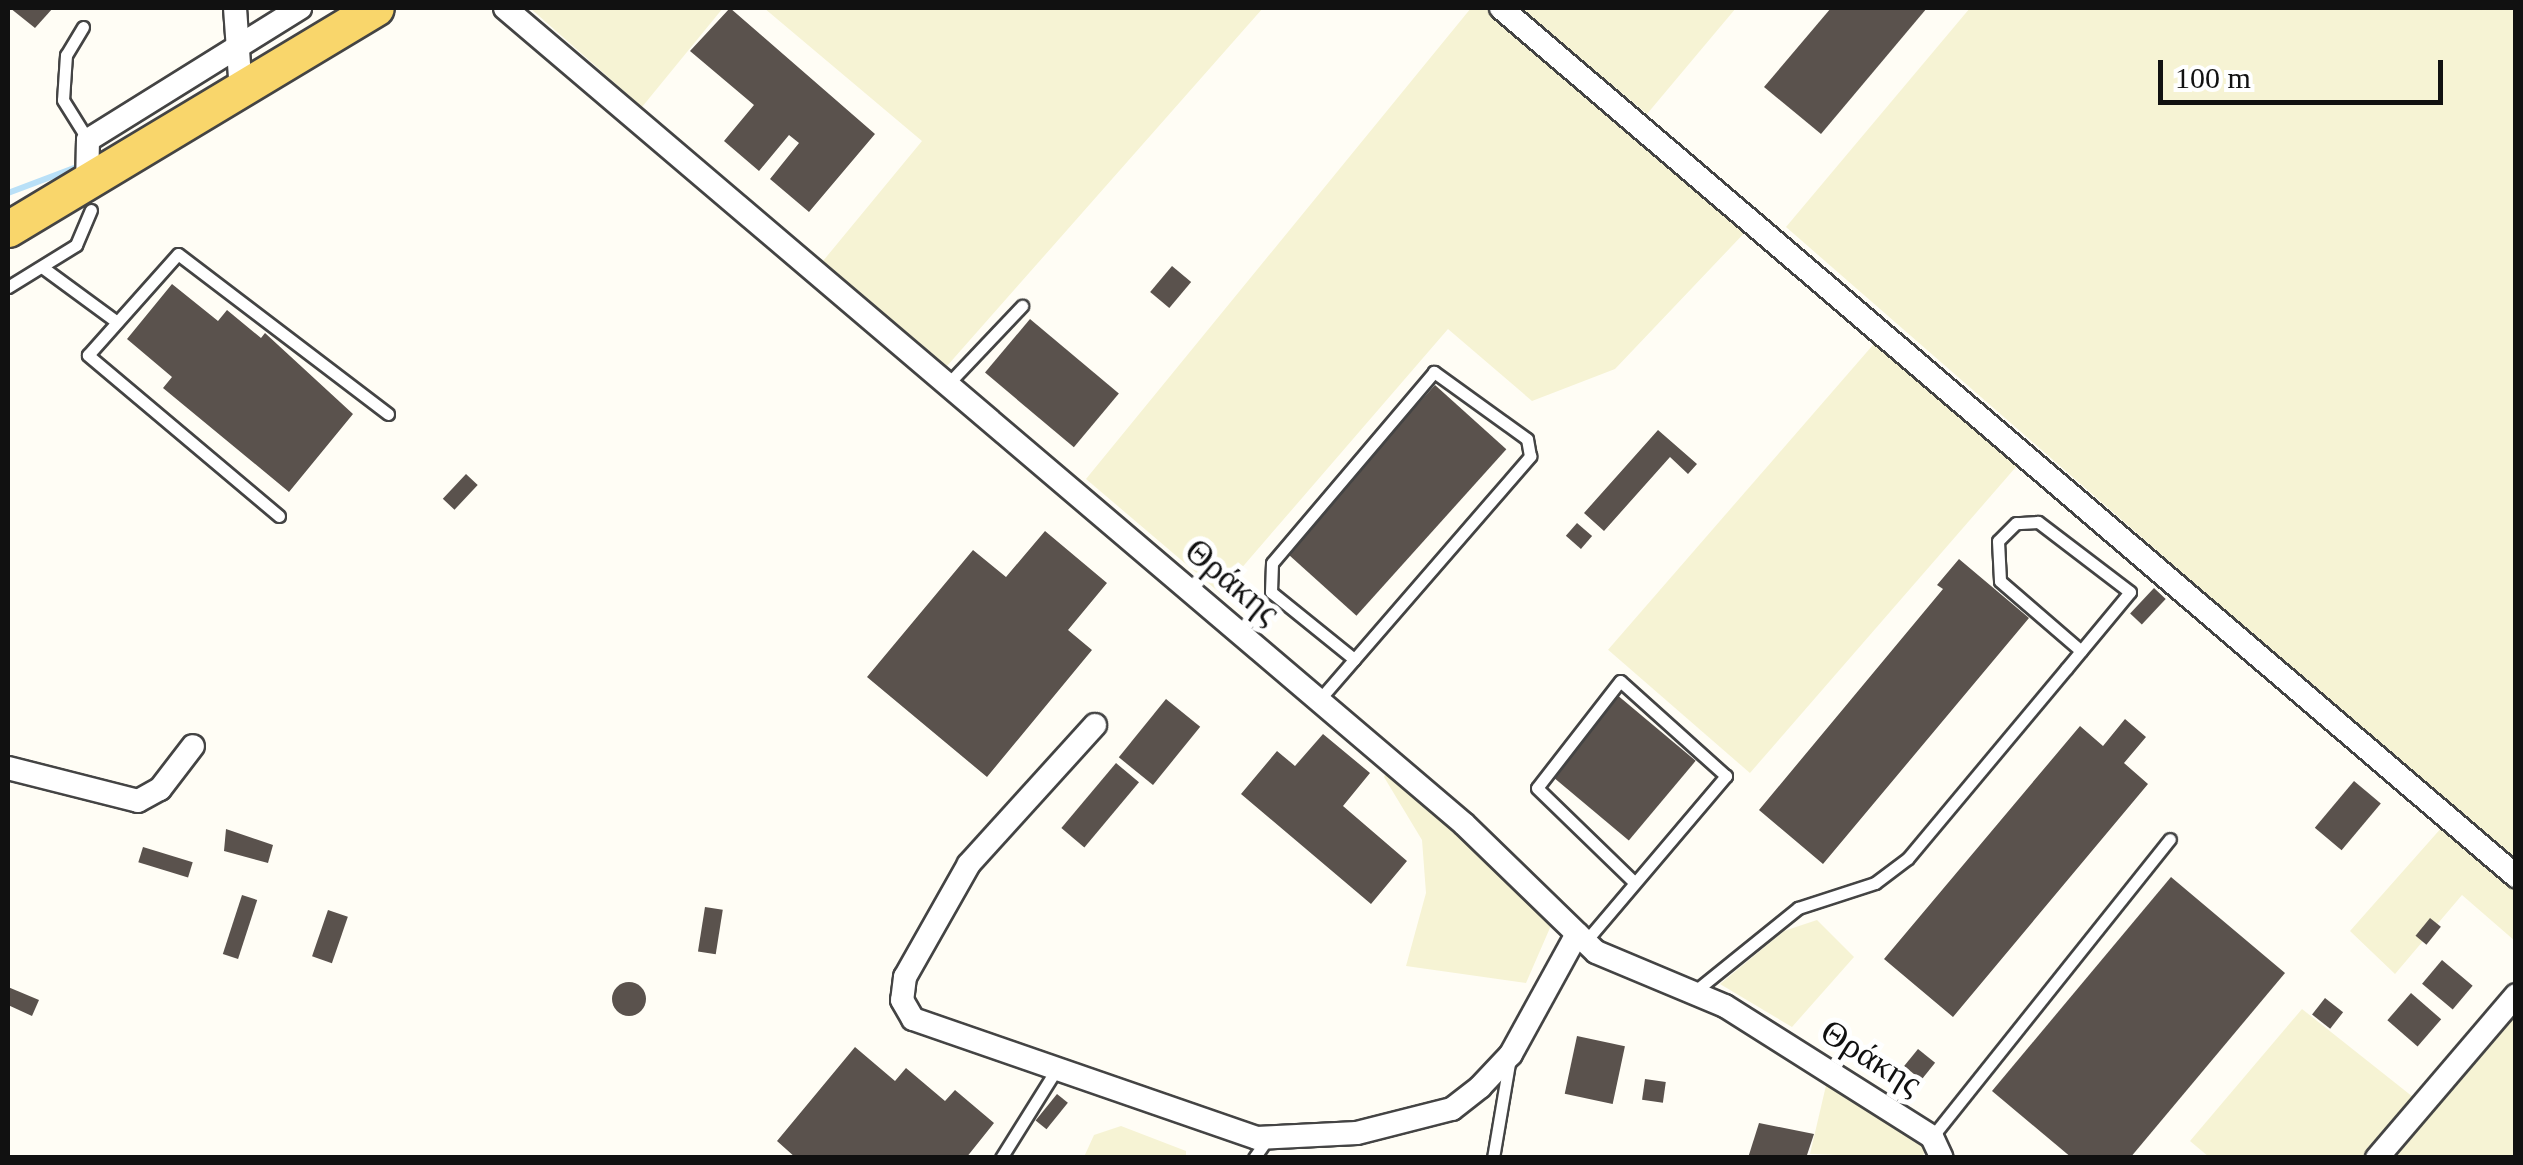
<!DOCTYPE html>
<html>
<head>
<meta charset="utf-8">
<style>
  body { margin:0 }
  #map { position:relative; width:2523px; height:1165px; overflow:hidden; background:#fffdf5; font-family:Georgia,serif }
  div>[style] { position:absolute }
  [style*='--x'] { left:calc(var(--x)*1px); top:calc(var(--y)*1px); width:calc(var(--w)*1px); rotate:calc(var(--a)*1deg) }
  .farmland>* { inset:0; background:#f6f3d4; transform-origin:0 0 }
  .stream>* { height:6px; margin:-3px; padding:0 3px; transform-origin:3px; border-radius:3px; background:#b9e0f7 }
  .building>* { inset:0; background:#5a524d; transform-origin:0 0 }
  .round { border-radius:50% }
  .roads { filter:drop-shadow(2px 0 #444) drop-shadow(-2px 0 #444) drop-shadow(0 2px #444) drop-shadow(0 -2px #444) }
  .lane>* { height:11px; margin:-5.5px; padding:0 5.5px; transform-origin:5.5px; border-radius:5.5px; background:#fff }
  .street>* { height:22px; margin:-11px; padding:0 11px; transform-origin:11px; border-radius:11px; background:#fff }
  .primary>* { height:35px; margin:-17.5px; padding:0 17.5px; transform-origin:17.5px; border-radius:17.5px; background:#f9d66b }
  span { translate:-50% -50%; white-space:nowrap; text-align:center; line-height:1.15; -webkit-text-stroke:10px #fff; paint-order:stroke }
  .street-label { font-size:35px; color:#111 }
  .frame { position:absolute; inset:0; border:10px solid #111; pointer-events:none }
  .scale { position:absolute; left:2158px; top:60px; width:285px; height:45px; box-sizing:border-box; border:5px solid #111; border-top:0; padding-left:12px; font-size:30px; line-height:35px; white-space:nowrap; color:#111; -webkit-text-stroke:8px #fff; paint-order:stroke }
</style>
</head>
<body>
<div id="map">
  <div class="farmland">
    <i style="clip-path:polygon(530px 8px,723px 8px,642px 107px)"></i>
    <i style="clip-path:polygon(764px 8px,1263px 8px,947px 366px,823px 261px,922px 141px)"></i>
    <i style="clip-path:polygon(1471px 8px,1493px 8px,1750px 227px,1615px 369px,1532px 401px,1448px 329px,1220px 593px,1086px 479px)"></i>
    <i style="clip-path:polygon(1520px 8px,1736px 8px,1647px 114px)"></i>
    <i style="clip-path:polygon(1970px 8px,2515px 8px,2515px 863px,1786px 227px)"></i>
    <i style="left:1879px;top:338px;width:188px;height:413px;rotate:41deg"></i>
    <i style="clip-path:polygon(1388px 769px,1556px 914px,1526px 983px,1406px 966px,1426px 893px,1422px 840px,1384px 777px)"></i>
    <i style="clip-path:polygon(2443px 826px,2515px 888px,2515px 941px,2462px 895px,2395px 974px,2350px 931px)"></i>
    <i style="clip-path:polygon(1817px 920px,1854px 957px,1792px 1027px,1720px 984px,1784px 931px)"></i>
    <i style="clip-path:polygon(2302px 1009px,2413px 1097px,2363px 1157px,2209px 1157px,2190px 1141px)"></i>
    <i style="clip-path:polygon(2515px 1010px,2515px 1157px,2391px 1157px)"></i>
    <i style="clip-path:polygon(1828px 1077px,1928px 1149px,1920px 1158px,1810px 1154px)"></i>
    <i style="clip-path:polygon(1121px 1126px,1186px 1151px,1186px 1157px,1084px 1157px,1094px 1135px)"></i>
  </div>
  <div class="stream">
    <i style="--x:8;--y:193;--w:79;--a:-20.7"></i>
  </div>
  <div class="building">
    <i style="clip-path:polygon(10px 8px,53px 8px,35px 28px)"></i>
    <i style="clip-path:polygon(730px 8px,875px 134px,809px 212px,770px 179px,799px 143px,789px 135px,759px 171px,724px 141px,754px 105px,690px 51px)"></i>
    <i style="clip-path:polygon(1831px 8px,1927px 8px,1821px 134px,1764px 87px)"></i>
    <i style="left:1172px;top:266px;width:25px;height:34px;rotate:40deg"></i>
    <i style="clip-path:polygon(172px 284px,218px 321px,227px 310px,261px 338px,265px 333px,353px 414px,289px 492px,163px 388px,172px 377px,127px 339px)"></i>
    <i style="left:1030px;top:319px;width:116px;height:70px;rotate:40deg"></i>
    <i style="left:1435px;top:385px;width:96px;height:224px;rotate:42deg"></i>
    <i style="clip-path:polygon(1658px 430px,1697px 464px,1688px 474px,1670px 457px,1604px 531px,1584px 513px)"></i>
    <i style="left:466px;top:474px;width:16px;height:34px;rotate:43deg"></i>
    <i style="left:1577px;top:523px;width:20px;height:17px;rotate:41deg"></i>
    <i style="clip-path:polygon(1045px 531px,1107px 583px,1068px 630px,1092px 650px,987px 777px,867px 677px,973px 550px,1006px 577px)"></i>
    <i style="clip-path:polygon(1959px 559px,2029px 618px,1823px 864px,1759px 810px,1943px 589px,1937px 585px)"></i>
    <i style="left:2154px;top:588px;width:16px;height:35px;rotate:43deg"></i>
    <i style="left:1616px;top:694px;width:104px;height:104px;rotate:40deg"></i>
    <i style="left:1166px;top:699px;width:44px;height:75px;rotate:39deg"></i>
    <i style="clip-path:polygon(2125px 719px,2146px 737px,2124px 763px,2148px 784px,1953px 1017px,1884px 959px,2080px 726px,2103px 746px)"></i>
    <i style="clip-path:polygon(1323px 734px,1370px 773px,1343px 806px,1407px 861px,1371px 904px,1241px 794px,1277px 751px,1295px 766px)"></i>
    <i style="left:1116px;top:763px;width:30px;height:85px;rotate:40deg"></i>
    <i style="left:2354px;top:781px;width:35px;height:61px;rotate:40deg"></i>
    <i style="clip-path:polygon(226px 829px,273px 845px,268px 863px,224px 851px)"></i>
    <i style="left:143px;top:847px;width:52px;height:16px;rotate:17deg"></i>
    <i style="clip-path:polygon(2171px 877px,2285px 973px,2130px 1158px,2072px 1158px,1992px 1091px)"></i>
    <i style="left:242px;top:895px;width:16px;height:62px;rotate:18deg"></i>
    <i style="left:705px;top:907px;width:18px;height:45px;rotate:9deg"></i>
    <i style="left:328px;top:910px;width:21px;height:49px;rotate:19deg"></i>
    <i style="left:2430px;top:918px;width:14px;height:23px;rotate:39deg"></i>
    <i style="left:2442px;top:960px;width:40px;height:31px;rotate:40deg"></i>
    <i class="round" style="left:612px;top:982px;width:34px;height:34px"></i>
    <i style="clip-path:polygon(8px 987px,39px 1000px,32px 1016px,8px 1005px)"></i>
    <i style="left:2411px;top:993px;width:40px;height:36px;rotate:41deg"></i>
    <i style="left:2325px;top:998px;width:23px;height:21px;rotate:38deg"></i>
    <i style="left:1577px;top:1036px;width:49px;height:59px;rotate:12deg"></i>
    <i style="clip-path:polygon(855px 1047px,895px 1081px,906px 1068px,945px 1101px,955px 1090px,994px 1123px,966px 1158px,796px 1158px,777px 1141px)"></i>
    <i style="left:1918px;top:1049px;width:22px;height:22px;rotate:39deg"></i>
    <i style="left:1645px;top:1079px;width:21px;height:21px;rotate:8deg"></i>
    <i style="left:1057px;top:1094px;width:14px;height:34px;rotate:39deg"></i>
    <i style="clip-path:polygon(1759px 1123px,1814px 1134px,1806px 1158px,1748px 1158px)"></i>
  </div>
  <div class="roads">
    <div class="lane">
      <i style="--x:83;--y:27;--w:33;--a:121"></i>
      <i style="--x:66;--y:55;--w:45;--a:93.8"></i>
      <i style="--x:63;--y:100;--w:47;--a:58"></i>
      <i style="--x:42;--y:267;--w:93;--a:36.3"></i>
      <i style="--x:8;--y:287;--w:80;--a:-31.7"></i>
      <i style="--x:76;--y:245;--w:38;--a:-67"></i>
      <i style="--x:945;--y:387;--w:112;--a:-46.5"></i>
      <i style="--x:279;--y:516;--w:250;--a:-139.9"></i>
      <i style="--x:88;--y:355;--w:135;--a:-48.3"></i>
      <i style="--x:178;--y:254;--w:264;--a:37.3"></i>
      <i style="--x:1319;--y:700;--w:323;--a:-49.1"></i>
      <i style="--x:1530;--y:456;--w:17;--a:-100"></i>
      <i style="--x:1527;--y:439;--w:115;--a:-144.2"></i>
      <i style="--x:1434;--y:372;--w:250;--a:130.3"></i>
      <i style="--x:1272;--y:563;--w:29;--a:92"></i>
      <i style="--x:1271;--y:592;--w:107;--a:38.9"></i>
      <i style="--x:1585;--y:942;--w:218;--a:-49.7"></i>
      <i style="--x:1726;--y:776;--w:142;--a:-138.1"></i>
      <i style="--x:1620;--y:681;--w:135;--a:127.8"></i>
      <i style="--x:1537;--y:788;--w:135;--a:44.1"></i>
      <i style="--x:1694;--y:992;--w:134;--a:-38.9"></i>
      <i style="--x:1798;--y:908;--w:81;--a:-18"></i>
      <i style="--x:1875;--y:883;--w:41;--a:-37.1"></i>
      <i style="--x:1908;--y:858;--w:246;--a:-50.1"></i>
      <i style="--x:2066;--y:669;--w:100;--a:-50.3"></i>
      <i style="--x:2130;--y:592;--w:116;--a:-142.7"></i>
      <i style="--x:2038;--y:522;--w:22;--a:177"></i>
      <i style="--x:2016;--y:523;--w:25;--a:135"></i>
      <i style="--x:1998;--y:541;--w:40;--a:87.1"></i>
      <i style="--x:2000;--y:581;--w:107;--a:40.8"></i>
      <i style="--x:1932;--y:1137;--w:381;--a:-51.4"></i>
      <i style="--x:1001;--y:1158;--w:104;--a:-58"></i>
      <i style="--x:1254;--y:1158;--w:24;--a:-55"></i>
      <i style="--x:1493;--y:1158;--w:96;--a:-80.4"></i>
    </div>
    <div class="street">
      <i style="--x:235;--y:8;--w:83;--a:85.9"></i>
      <i style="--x:505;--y:8;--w:1259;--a:40.39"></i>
      <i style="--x:1464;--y:824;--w:184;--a:44.1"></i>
      <i style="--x:1596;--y:952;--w:140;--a:22.7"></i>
      <i style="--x:1725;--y:1006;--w:245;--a:32.3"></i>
      <i style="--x:1932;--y:1137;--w:23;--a:65"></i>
      <i style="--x:1501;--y:8;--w:1336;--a:40.54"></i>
      <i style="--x:87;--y:187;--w:47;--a:-88.8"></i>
      <i style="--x:88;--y:140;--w:250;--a:-31.9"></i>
      <i style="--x:1095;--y:725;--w:188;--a:132.2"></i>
      <i style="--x:969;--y:864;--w:130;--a:119.5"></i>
      <i style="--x:905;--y:977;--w:23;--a:97"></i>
      <i style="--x:902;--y:1000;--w:22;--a:60"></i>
      <i style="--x:913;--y:1019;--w:364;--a:19.1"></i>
      <i style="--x:1257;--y:1138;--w:100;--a:-2.9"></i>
      <i style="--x:1357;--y:1133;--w:98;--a:-14.2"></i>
      <i style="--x:1452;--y:1109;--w:36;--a:-38"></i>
      <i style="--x:1480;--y:1087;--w:45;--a:-46.8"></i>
      <i style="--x:1511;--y:1054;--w:137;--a:-61.2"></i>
      <i style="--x:8;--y:768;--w:134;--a:14.2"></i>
      <i style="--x:138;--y:801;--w:25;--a:-29"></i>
      <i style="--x:160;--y:789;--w:54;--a:-52.5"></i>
      <i style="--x:2377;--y:1158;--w:214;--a:-49.5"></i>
    </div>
    <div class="primary">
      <i style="--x:8;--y:229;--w:429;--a:-31"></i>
    </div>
  </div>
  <div class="street-label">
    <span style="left:1232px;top:582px;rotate:40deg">Θράκης</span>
    <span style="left:1871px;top:1058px;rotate:32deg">Θράκης</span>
  </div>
  <div class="frame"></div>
  <div class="scale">100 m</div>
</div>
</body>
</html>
